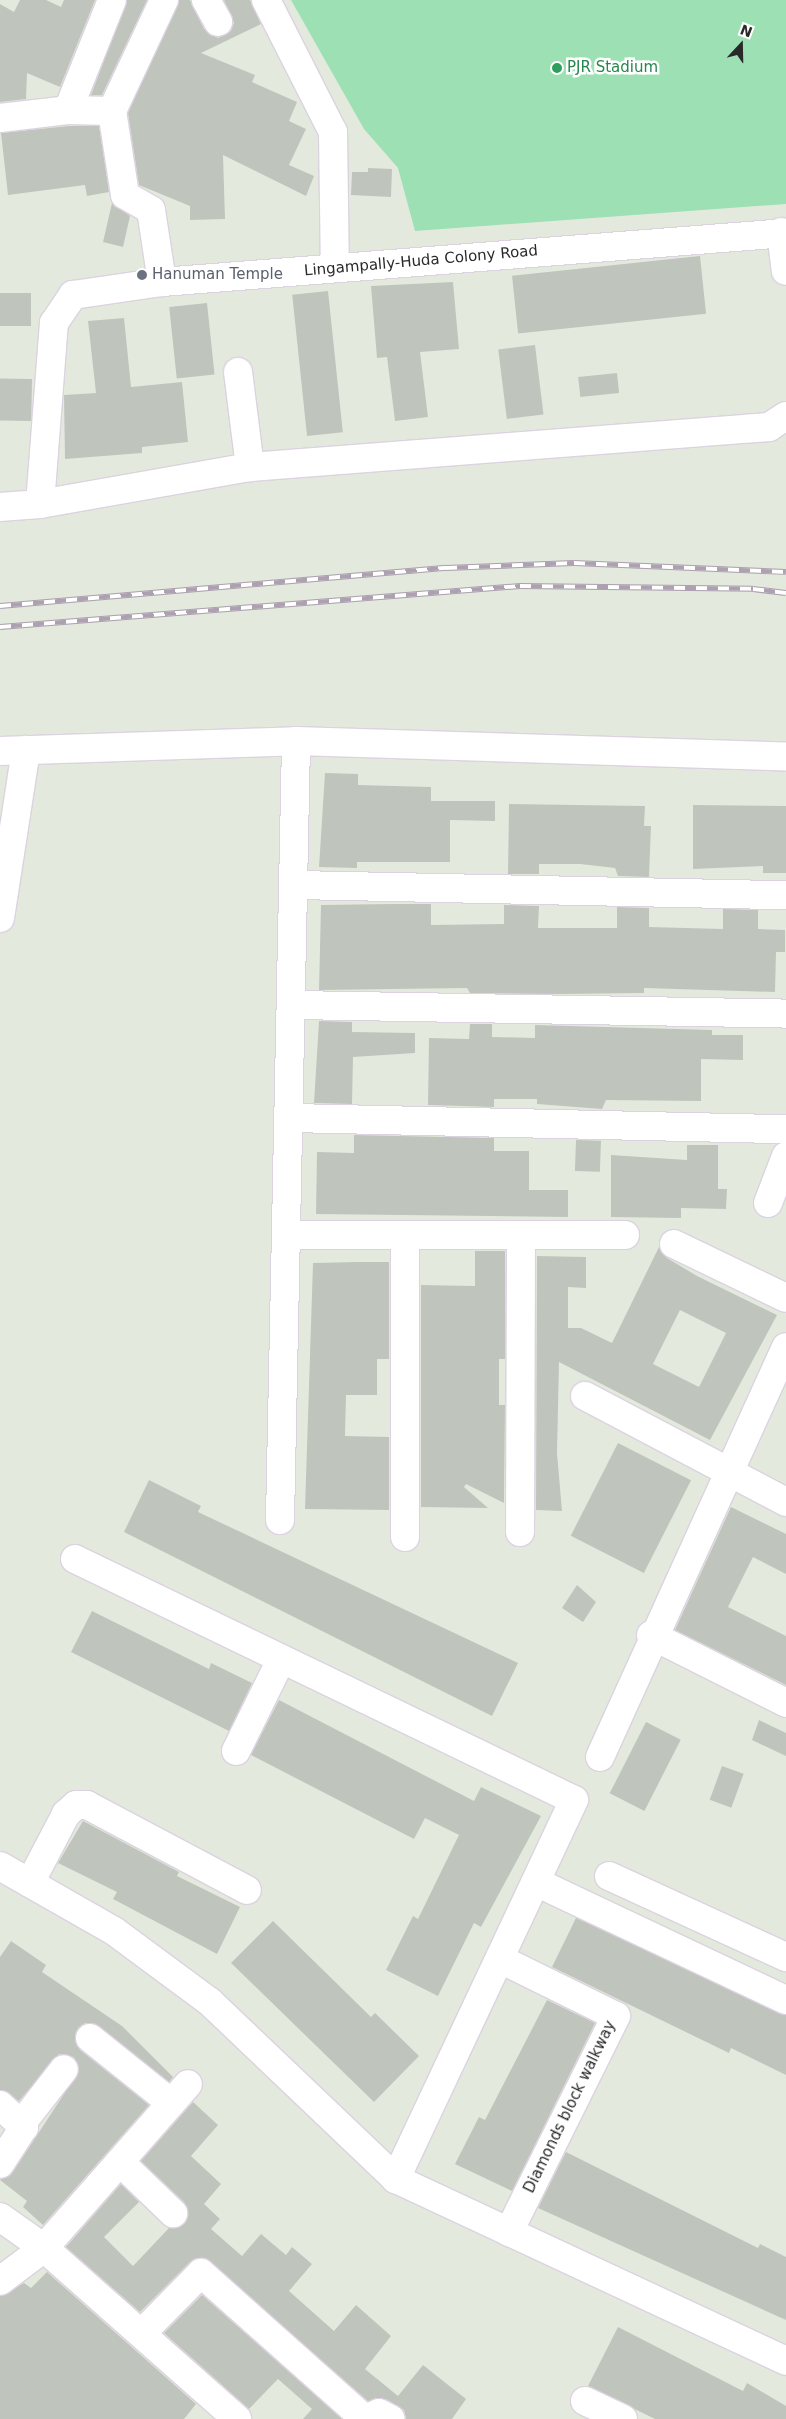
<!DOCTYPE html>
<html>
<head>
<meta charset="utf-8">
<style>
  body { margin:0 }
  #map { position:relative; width:786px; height:2419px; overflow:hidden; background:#e3eadd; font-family:"DejaVu Sans",sans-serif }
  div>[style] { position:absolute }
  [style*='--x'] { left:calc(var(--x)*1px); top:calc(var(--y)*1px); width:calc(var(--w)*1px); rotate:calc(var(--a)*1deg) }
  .pitch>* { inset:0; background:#9ce0b3 }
  .building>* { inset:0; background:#bfc5bc; transform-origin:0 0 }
  .roads { filter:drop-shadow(1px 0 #dcd2e0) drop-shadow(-1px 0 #dcd2e0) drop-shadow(0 1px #dcd2e0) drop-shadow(0 -1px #dcd2e0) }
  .minor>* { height:28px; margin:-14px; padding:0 14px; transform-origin:14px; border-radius:14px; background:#fff }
  .rail>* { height:5.5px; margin-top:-2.75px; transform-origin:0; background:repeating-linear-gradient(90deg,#fff 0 11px,#ada0b1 0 22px); box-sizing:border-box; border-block:1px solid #ada0b1 }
  .dots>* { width:14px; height:14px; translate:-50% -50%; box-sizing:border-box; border:2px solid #fff; border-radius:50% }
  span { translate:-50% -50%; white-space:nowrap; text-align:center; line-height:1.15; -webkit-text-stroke:5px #fff; paint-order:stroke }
  .leisure-label { font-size:15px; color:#27864d }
  .left { translate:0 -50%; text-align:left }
  .street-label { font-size:15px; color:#292929 }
  .worship-label { font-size:15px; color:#5b616d }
  .north { position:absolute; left:716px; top:20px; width:50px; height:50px; -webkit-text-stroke:4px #fff; paint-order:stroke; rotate:21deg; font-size:14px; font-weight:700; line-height:20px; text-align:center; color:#292929 }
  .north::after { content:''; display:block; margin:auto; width:18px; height:22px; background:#292929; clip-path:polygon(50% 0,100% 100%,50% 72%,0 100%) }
</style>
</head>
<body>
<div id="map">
  <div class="pitch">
    <i style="clip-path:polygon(291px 0,786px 0,786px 204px,415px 231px,398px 168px,364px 129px)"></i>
  </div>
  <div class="building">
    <i style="clip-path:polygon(20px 0,46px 0,61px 7px,64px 0,95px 0,60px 87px,27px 73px,26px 99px,0 102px,0 4px,14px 12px)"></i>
    <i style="clip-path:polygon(127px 0,147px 0,102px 95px,91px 95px)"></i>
    <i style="clip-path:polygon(179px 0,190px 0,204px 29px,218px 38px,231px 31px,234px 23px,224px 0,250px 0,261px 24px,201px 53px,255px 75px,252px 82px,297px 102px,289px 121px,306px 129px,289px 165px,314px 176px,306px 196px,223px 155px,225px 219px,190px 220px,190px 206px,139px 185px,128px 113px)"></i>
    <i style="clip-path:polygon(69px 126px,99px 126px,109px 192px,87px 196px,85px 185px,8px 195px,1px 133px)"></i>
    <i style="clip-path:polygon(368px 168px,392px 169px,391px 197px,351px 195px,352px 172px,368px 172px)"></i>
    <i style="clip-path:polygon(112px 203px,130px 216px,123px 247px,103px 242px)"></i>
    <i style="left:700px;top:256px;width:58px;height:189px;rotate:84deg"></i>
    <i style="clip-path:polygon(453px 282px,459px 349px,420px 352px,428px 417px,395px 421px,387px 357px,377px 358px,371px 286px)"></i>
    <i style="left:328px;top:291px;width:142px;height:36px;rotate:84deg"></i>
    <i style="left:0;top:293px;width:31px;height:33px"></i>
    <i style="left:207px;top:303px;width:72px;height:38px;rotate:84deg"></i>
    <i style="clip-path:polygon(124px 318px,131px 387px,182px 382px,188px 442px,142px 447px,142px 453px,65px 459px,64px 395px,96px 393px,88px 321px)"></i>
    <i style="left:535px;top:345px;width:70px;height:37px;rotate:83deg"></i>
    <i style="left:617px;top:373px;width:20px;height:39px;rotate:84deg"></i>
    <i style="left:32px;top:379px;width:42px;height:32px;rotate:91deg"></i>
    <i style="clip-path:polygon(325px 773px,358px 774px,358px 785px,431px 787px,431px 801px,495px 801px,495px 821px,450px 820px,450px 862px,357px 862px,357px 868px,319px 867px)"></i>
    <i style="clip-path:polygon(509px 804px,645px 806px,644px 826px,651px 826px,649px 877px,618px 876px,615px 868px,580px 864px,539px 864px,539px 874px,508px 874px)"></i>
    <i style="clip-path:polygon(693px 805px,786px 806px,786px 873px,763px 873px,763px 866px,693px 869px)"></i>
    <i style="clip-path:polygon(392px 904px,431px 904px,431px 925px,504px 924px,504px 905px,539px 906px,538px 928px,617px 928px,617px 907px,649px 908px,649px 927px,723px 929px,723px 909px,758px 910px,758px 929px,785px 930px,785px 952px,776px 952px,775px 992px,644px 988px,644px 993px,560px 994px,470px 993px,467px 988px,319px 990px,321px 905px)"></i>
    <i style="clip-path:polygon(319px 1021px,352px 1022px,352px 1032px,415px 1033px,415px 1053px,353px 1057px,352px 1104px,314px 1103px)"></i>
    <i style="clip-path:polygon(470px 1024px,492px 1024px,492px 1037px,535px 1038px,535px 1025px,712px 1030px,712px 1035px,743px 1035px,743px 1060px,701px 1059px,701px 1101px,606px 1100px,602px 1109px,537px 1104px,537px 1099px,494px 1099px,494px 1107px,428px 1105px,429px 1038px,469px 1039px)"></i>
    <i style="clip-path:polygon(354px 1135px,494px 1138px,494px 1151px,529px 1151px,529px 1190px,568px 1190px,568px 1217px,316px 1214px,317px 1152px,354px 1153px)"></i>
    <i style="left:576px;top:1140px;width:25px;height:31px;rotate:2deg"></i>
    <i style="clip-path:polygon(687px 1145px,718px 1145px,718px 1189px,727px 1189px,726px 1209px,681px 1208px,681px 1218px,611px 1217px,611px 1155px,687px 1160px)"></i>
    <i style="clip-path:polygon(evenodd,659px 1247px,667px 1258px,697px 1276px,777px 1315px,710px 1440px,559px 1362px,557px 1453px,562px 1511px,536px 1510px,537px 1256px,586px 1257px,586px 1288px,568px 1287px,568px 1328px,581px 1328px,612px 1343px,659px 1247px,680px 1310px,726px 1333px,699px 1387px,653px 1364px,680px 1310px)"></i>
    <i style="clip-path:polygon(475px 1251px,505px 1251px,505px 1359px,499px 1359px,499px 1405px,505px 1405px,504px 1503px,466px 1484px,464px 1487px,488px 1508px,421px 1507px,421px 1285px,475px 1286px)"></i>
    <i style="clip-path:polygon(357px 1262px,389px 1262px,389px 1359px,377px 1359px,377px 1395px,346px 1395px,345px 1436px,389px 1437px,389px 1510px,305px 1509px,313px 1263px)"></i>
    <i style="left:618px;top:1443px;width:82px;height:104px;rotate:27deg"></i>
    <i style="clip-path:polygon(149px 1480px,201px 1506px,198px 1512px,518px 1663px,492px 1716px,124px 1532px)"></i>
    <i style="clip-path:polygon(731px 1507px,786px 1534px,786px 1574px,753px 1557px,728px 1607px,786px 1636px,786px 1685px,675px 1630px)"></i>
    <i style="clip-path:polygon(577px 1585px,596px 1602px,583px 1622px,562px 1608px)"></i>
    <i style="clip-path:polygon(92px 1611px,209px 1669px,211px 1663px,252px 1683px,229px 1731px,71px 1652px)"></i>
    <i style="clip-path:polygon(279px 1700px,474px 1801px,481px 1787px,541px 1816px,481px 1927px,474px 1923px,438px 1996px,386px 1970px,413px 1916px,418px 1919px,459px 1835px,425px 1818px,414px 1839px,251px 1755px)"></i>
    <i style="clip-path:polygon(759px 1720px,786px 1733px,786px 1756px,752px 1740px)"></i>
    <i style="left:646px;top:1722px;width:39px;height:80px;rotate:27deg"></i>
    <i style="left:722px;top:1766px;width:23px;height:36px;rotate:20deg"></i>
    <i style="clip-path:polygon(83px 1821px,179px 1872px,177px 1876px,240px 1907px,217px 1954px,113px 1899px,117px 1892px,58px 1863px)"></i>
    <i style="clip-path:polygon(576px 1918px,786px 2015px,786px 2075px,731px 2048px,729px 2053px,552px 1967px)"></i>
    <i style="clip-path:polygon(273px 1921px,371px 2017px,375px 2013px,419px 2056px,374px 2102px,231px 1963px)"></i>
    <i style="clip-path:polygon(11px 1941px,46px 1965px,42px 1972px,122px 2026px,173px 2077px,169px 2082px,99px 2026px,85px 2023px,78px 2028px,75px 2036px,80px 2050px,149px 2105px,43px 2225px,23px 2207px,27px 2201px,0 2180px,13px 2172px,79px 2071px,74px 2057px,59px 2054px,19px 2101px,0 2090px,0 1957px)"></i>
    <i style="clip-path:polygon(547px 2000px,595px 2023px,512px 2191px,455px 2164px,479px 2117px,485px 2120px)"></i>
    <i style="clip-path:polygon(193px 2102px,218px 2125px,191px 2156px,221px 2184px,204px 2204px,220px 2219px,211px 2229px,242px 2256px,261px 2234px,286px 2255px,292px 2247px,312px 2264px,289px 2291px,334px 2331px,356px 2305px,391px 2336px,365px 2369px,398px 2396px,423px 2365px,466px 2399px,452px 2419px,406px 2419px,404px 2410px,386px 2399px,368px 2401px,205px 2258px,190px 2262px,140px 2312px,66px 2247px,121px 2184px,139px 2202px,104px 2237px,133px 2266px,169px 2228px,185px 2223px,188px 2209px,184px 2202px,141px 2161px)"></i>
    <i style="clip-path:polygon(566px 2152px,758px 2248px,760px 2244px,786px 2257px,786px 2320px,538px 2208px)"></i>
    <i style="clip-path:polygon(47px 2272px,196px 2404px,184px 2419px,0 2419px,0 2296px,24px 2283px,31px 2288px)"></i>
    <i style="clip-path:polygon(202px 2295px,342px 2419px,303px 2419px,312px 2409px,278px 2379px,249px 2409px,164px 2333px)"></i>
    <i style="clip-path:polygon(618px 2327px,743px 2391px,747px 2383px,786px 2406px,786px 2419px,655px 2419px,588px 2386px)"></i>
  </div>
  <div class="roads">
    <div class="minor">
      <i style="--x:206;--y:0;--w:25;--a:61"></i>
      <i style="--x:266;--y:0;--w:148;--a:63.1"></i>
      <i style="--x:333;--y:132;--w:136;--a:89.2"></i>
      <i style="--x:68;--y:110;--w:118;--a:-68.2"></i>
      <i style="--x:112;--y:111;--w:123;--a:-64.9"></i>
      <i style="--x:0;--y:118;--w:68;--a:-6.7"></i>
      <i style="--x:68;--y:110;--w:44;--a:1.3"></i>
      <i style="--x:112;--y:111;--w:85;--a:81.2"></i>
      <i style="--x:125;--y:195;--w:30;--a:30"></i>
      <i style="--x:151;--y:210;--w:73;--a:81.3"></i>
      <i style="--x:781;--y:232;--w:39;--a:83"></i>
      <i style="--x:238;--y:372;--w:96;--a:82.8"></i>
      <i style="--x:40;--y:504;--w:213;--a:-10"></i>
      <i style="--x:250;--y:467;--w:521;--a:-4.41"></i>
      <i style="--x:769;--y:427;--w:20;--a:-33"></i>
      <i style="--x:0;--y:507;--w:40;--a:-4.3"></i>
      <i style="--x:40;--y:504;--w:182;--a:-85.6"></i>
      <i style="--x:54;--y:323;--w:34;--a:-56"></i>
      <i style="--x:73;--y:295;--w:90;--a:-8.3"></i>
      <i style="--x:162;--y:282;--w:626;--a:-4.49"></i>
      <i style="--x:0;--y:751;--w:296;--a:-1.9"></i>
      <i style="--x:296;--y:741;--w:490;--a:1.8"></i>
      <i style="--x:296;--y:885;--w:490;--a:1.2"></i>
      <i style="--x:0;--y:918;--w:170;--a:-81.2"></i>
      <i style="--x:294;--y:1005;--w:492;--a:1"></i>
      <i style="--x:291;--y:1118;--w:495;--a:1.3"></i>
      <i style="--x:768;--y:1203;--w:50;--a:-69"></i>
      <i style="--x:289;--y:1235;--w:336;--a:0"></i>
      <i style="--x:405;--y:1235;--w:302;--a:90"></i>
      <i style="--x:674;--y:1244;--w:124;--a:25.7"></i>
      <i style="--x:585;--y:1396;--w:227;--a:27.8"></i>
      <i style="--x:280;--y:1520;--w:779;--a:-88.82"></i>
      <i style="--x:520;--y:1532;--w:294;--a:-89.8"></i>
      <i style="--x:75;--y:1559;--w:554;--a:25.78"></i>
      <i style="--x:574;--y:1800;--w:419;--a:115.2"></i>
      <i style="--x:651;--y:1635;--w:151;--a:26.7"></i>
      <i style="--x:236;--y:1751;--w:102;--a:-63.7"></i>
      <i style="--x:600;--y:1757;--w:450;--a:-65.6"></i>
      <i style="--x:0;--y:1866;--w:131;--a:29.7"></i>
      <i style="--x:114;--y:1931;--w:119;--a:36.5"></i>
      <i style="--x:210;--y:2002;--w:257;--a:43.6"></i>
      <i style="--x:396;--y:2179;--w:430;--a:25"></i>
      <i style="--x:609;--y:1876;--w:195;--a:24.6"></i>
      <i style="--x:536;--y:1882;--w:276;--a:25.3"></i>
      <i style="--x:30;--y:1883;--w:78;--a:-62.4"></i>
      <i style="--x:66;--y:1814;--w:13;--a:-42"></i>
      <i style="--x:76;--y:1805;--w:11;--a:0"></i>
      <i style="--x:87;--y:1805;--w:181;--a:28"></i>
      <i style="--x:500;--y:1959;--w:129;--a:26.2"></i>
      <i style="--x:616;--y:2016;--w:241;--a:116.4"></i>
      <i style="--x:90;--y:2038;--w:104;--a:38.7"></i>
      <i style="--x:0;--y:2105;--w:33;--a:43"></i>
      <i style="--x:24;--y:2127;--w:44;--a:123"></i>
      <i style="--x:22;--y:2123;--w:68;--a:-52.1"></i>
      <i style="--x:120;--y:2162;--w:74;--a:43.9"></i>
      <i style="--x:0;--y:2217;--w:54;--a:35.2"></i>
      <i style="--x:44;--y:2248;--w:258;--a:41.5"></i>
      <i style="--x:0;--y:2281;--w:55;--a:-36.9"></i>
      <i style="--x:44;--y:2248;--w:218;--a:-48.7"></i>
      <i style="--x:142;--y:2333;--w:84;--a:-45.5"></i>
      <i style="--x:201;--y:2273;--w:220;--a:41.7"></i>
      <i style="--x:585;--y:2401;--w:42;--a:25.3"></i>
      <i style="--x:365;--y:2419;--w:15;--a:-23"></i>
      <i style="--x:379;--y:2413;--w:13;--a:27"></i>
    </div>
  </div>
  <div class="rail">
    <i style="--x:0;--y:606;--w:448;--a:-4.9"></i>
    <i style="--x:446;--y:568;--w:128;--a:-2.2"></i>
    <i style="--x:574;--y:563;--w:212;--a:2.4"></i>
    <i style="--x:0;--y:627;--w:522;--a:-4.51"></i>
    <i style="--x:520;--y:586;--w:233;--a:0.7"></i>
    <i style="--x:753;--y:589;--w:33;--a:7"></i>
  </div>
  <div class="dots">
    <i style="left:557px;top:68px;background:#2e9e5b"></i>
    <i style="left:142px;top:275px;background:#6b7280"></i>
  </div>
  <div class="leisure-label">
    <span class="left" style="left:567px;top:68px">PJR Stadium</span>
  </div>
  <div class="street-label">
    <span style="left:421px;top:261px;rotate:-5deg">Lingampally-Huda Colony Road</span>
    <span style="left:570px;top:2107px;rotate:-64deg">Diamonds block walkway</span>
  </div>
  <div class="worship-label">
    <span class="left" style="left:152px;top:275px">Hanuman Temple</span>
  </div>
  <div class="north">N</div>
</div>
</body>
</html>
